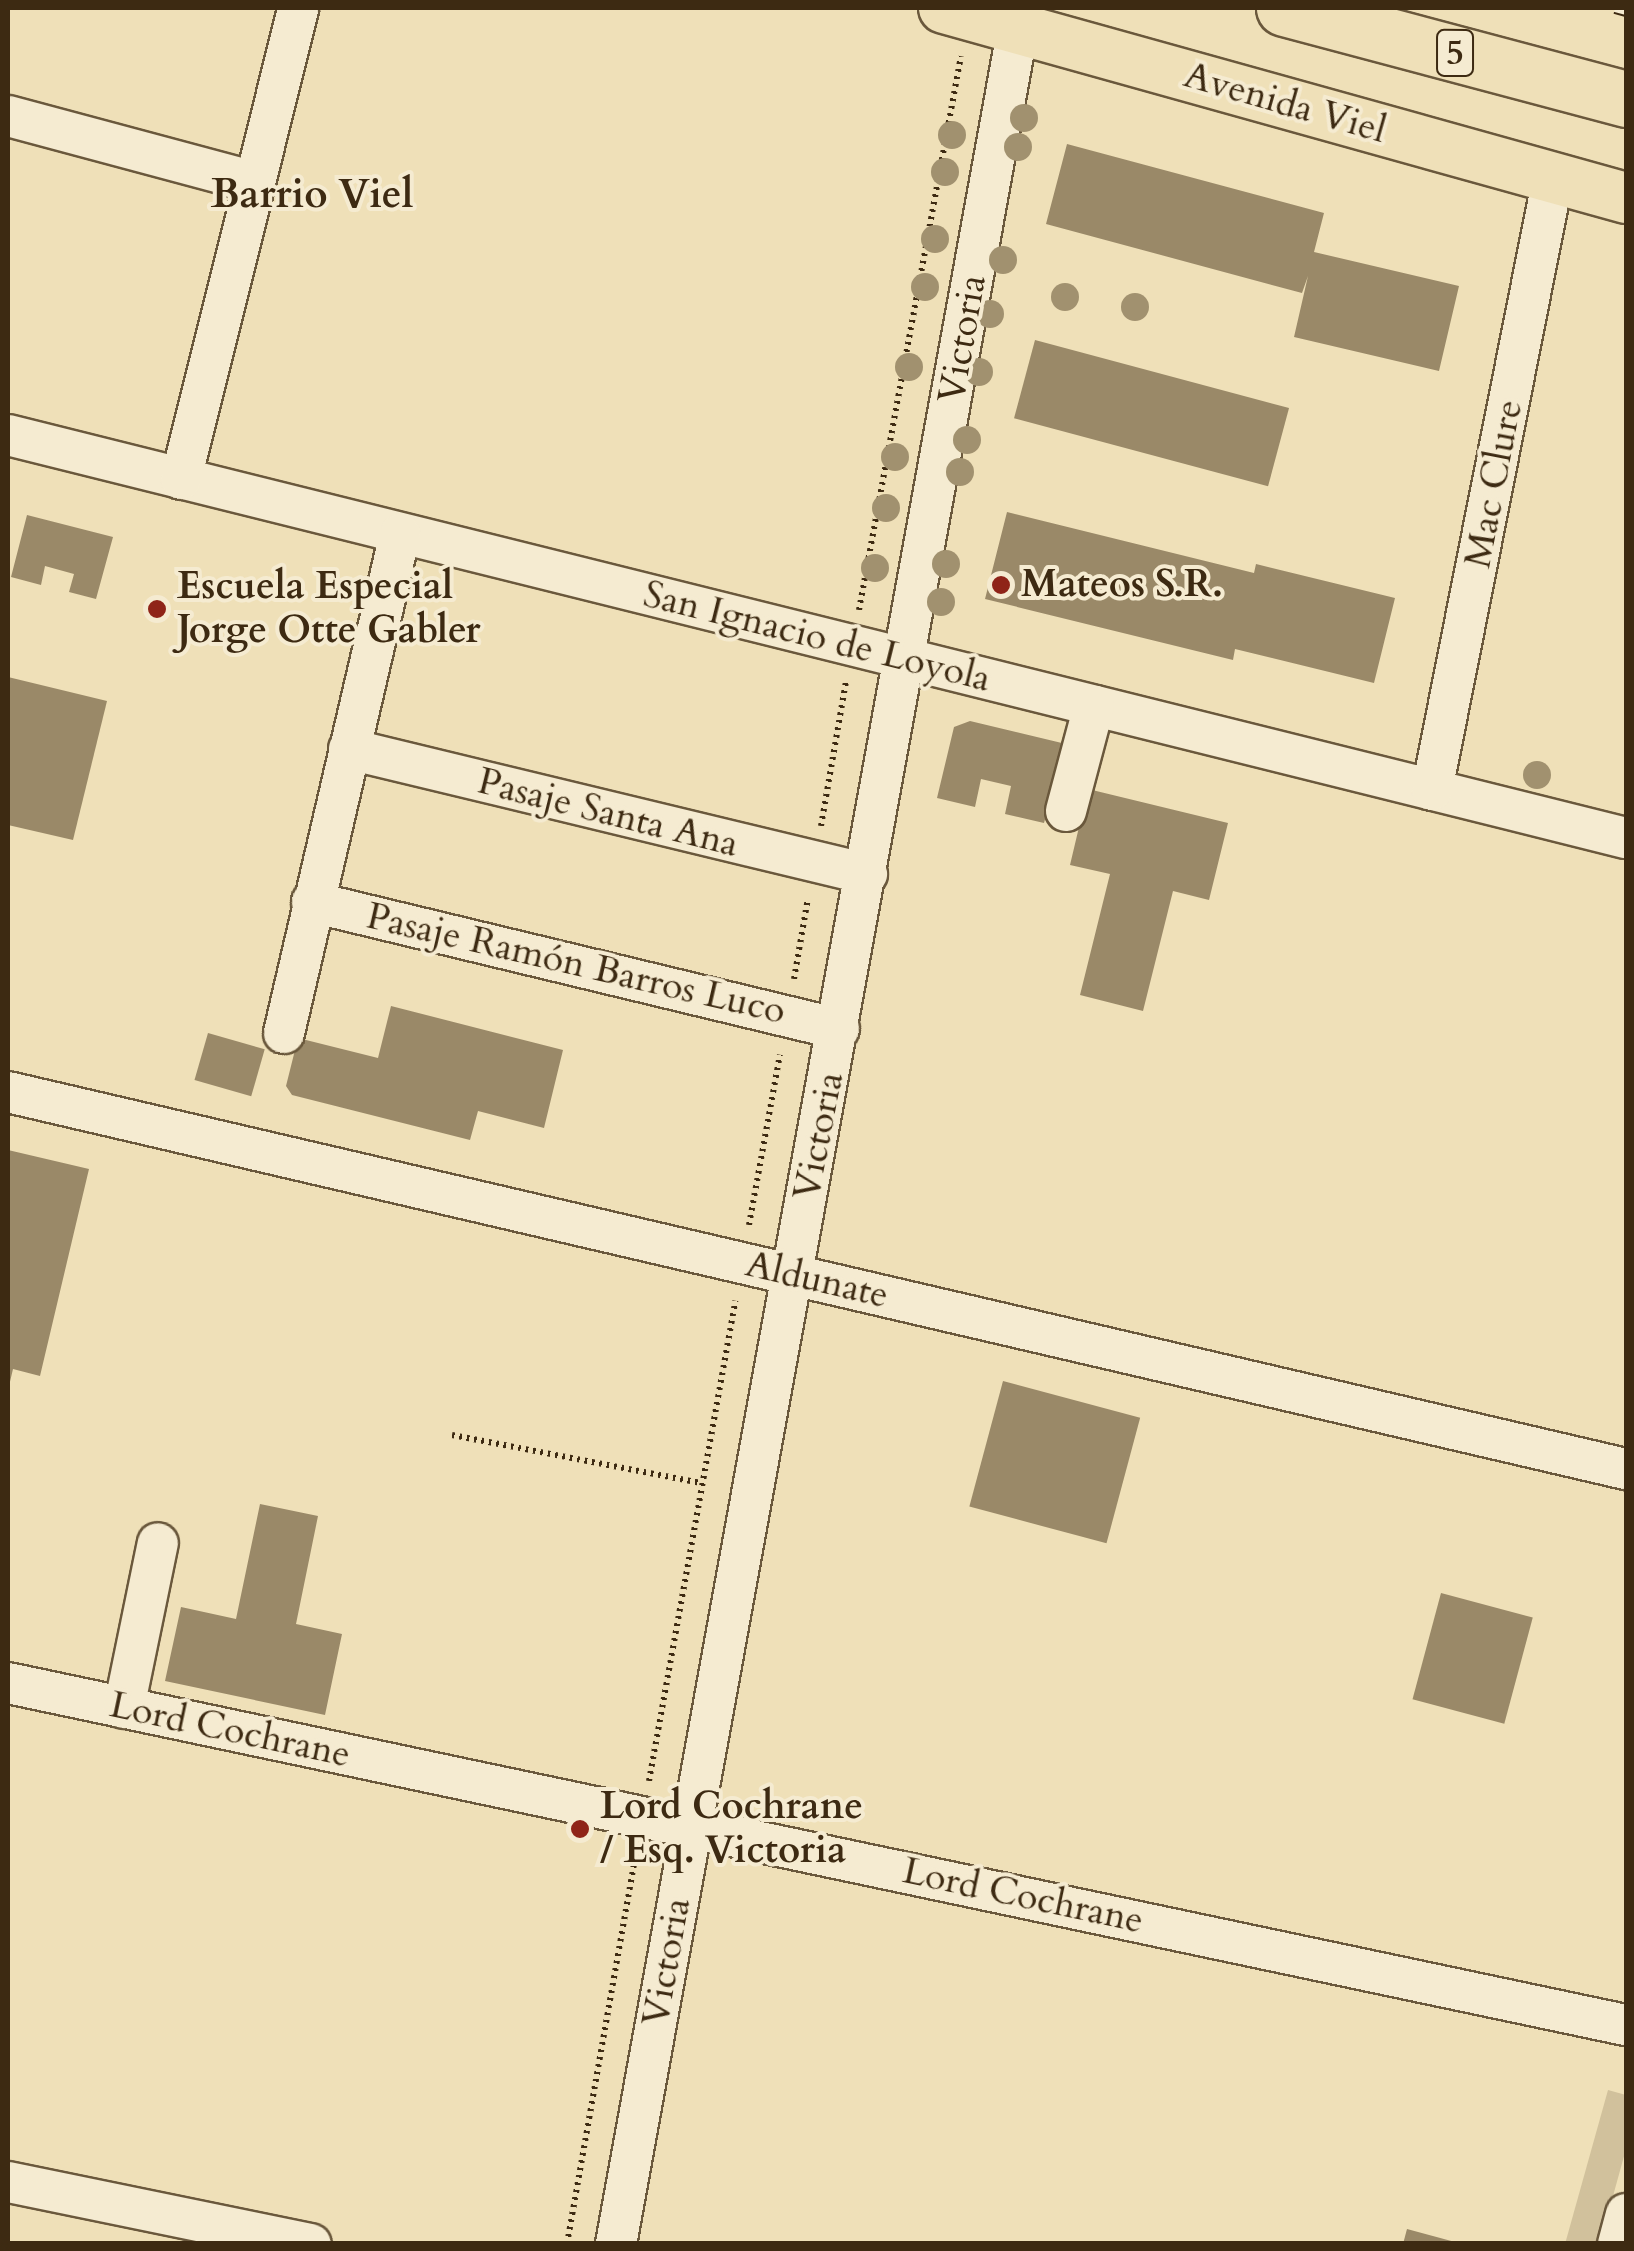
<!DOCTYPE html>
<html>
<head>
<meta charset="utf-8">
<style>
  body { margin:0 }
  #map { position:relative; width:1634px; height:2251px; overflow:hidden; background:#efe0b8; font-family:Cardo,serif }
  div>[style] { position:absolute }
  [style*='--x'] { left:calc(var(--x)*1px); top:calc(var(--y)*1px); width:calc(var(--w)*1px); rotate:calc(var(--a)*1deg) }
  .green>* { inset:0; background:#d1c19c }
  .building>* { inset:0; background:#9a8968; transform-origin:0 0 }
  .path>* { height:6px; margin-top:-3px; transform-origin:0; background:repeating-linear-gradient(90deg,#3d2a12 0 2.5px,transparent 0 7.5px) }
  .roads { filter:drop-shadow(2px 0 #6a583c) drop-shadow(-2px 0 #6a583c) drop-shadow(0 2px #6a583c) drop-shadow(0 -2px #6a583c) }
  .minor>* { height:40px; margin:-20px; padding:0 20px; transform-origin:20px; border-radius:20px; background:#f5ebd1 }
  .major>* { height:50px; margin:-25px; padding:0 25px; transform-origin:25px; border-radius:25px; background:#efe0b8 }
  .highway>* { height:55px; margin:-27.5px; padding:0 27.5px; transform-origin:27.5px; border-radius:27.5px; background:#efe0b8 }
  .rail>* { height:11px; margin-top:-5.5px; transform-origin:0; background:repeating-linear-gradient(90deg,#f5ebd1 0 22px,#3d2a12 0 44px); box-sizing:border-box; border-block:2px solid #3d2a12 }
  .trees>* { width:28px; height:28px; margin:-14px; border-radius:50%; background:#a1916f }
  .dots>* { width:28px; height:28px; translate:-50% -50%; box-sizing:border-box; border:5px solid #f5ebd1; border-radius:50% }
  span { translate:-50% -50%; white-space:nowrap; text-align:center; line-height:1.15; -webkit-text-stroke:8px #f5ebd1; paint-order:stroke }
  .shield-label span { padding:2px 8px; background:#f5ebd1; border:2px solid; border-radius:8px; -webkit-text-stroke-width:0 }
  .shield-label { font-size:35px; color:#3d2a12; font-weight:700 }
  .street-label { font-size:38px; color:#3d2a12 }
  .poi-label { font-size:38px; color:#3d2a12; font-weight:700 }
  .left { translate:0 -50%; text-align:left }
  .neighbourhood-label { font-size:40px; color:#3d2a12; font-weight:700 }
  .frame { position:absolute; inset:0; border:10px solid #3d2a12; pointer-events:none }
</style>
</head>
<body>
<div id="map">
  <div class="green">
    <i style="clip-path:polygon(1608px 2090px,1626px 2095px,1626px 2149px,1600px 2243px,1565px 2244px)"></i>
  </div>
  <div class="building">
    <i style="clip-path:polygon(1067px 144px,1324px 213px,1314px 252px,1459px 286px,1439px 371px,1294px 337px,1308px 276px,1302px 293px,1046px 224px)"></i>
    <i style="left:1035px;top:340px;width:263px;height:81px;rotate:15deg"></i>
    <i style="clip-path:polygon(1007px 512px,1254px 573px,1256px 564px,1395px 598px,1374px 683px,1235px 649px,1233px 660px,985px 599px)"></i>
    <i style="clip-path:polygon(27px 515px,113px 537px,96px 599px,69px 592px,74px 574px,45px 566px,41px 585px,11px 577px)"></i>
    <i style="clip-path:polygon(8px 677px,107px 701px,73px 840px,8px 825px)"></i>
    <i style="clip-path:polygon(970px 721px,1066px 744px,1044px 823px,1005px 814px,1011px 786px,981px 779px,975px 807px,937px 798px,954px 727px)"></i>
    <i style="clip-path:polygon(1088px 789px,1228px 823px,1209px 900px,1173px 891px,1143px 1011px,1080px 995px,1110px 874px,1070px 865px)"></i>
    <i style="clip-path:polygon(391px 1006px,563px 1050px,544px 1128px,478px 1111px,470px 1140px,292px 1095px,286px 1086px,298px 1038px,378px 1058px)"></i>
    <i style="left:208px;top:1033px;width:59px;height:49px;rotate:16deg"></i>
    <i style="clip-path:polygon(8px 1150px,89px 1169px,40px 1376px,13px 1369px,9px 1386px)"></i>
    <i style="left:1003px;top:1381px;width:142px;height:130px;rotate:15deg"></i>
    <i style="clip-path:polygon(260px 1504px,318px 1516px,296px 1624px,342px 1634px,325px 1715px,165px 1681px,181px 1607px,236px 1619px)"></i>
    <i style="left:1441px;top:1593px;width:95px;height:110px;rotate:15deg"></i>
    <i style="clip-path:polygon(1407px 2229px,1455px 2242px,1455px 2244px,1403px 2244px)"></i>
  </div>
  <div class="path">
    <i style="--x:859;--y:610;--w:563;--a:-79.57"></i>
    <i style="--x:821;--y:826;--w:147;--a:-80.2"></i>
    <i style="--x:794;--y:979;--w:82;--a:-80.2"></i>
    <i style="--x:749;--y:1225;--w:173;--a:-79.7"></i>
    <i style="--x:452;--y:1435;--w:255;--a:10.9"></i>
    <i style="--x:649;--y:1781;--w:488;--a:-79.8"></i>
    <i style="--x:567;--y:2244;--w:398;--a:-80"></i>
  </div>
  <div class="roads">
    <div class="minor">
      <i style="--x:8;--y:116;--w:255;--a:15"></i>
      <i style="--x:8;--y:435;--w:1667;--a:13.99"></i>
      <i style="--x:181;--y:479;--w:485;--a:-76"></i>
      <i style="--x:349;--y:749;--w:533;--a:13.57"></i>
      <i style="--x:1432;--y:790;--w:624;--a:-78.82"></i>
      <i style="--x:1066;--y:811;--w:109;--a:-75.1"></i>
      <i style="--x:312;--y:902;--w:542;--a:13.55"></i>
      <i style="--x:284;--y:1033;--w:512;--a:-76.91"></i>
      <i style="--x:8;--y:1092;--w:1661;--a:13.12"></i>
      <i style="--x:8;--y:1683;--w:1654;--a:11.94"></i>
      <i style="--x:124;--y:1708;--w:168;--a:-78.4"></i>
      <i style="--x:8;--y:2182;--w:309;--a:11.6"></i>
      <i style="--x:616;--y:2244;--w:2252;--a:-79.72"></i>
      <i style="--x:1618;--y:2244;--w:31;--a:-75"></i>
    </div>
    <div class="major">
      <i style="--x:944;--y:8;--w:708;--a:15.57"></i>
    </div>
    <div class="highway">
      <i style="--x:1284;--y:8;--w:354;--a:14.9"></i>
    </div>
  </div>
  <div class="rail">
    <i style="--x:1615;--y:8;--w:11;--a:15"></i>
  </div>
  <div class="trees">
    <i style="left:1024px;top:118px"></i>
    <i style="left:952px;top:135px"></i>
    <i style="left:1018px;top:147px"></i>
    <i style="left:945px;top:172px"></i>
    <i style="left:935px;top:239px"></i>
    <i style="left:1003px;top:260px"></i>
    <i style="left:925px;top:287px"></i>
    <i style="left:1065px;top:297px"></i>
    <i style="left:1135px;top:307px"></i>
    <i style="left:990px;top:314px"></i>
    <i style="left:909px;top:367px"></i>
    <i style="left:979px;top:372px"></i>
    <i style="left:967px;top:440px"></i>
    <i style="left:895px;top:457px"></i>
    <i style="left:960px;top:472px"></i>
    <i style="left:886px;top:508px"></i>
    <i style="left:946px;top:564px"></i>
    <i style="left:875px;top:568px"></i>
    <i style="left:941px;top:602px"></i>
    <i style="left:1537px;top:775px"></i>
  </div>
  <div class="dots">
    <i style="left:1001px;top:585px;background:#8f2418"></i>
    <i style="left:157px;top:609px;background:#8f2418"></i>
    <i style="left:580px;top:1829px;background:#8f2418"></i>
  </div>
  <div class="shield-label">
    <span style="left:1455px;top:53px">5</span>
  </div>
  <div class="street-label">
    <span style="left:1285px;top:103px;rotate:16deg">Avenida Viel</span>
    <span style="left:963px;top:339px;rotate:-80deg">Victoria</span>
    <span style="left:1494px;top:484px;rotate:-79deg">Mac Clure</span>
    <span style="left:817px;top:637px;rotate:14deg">San Ignacio de Loyola</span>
    <span style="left:608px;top:813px;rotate:14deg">Pasaje Santa Ana</span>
    <span style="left:576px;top:964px;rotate:13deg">Pasaje Ramón Barros Luco</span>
    <span style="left:819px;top:1136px;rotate:-79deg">Victoria</span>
    <span style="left:817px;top:1280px;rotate:13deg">Aldunate</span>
    <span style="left:230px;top:1730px;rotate:12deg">Lord Cochrane</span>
    <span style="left:1023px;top:1896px;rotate:12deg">Lord Cochrane</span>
    <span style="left:667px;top:1962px;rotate:-80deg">Victoria</span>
  </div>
  <div class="poi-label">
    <span class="left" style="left:1021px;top:585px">Mateos S.R.</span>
    <span class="left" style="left:177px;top:609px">Escuela Especial<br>Jorge Otte Gabler</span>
    <span class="left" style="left:600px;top:1829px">Lord Cochrane<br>/ Esq. Victoria</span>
  </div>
  <div class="neighbourhood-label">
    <span style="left:312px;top:195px">Barrio Viel</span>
  </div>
  <div class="frame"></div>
</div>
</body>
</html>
